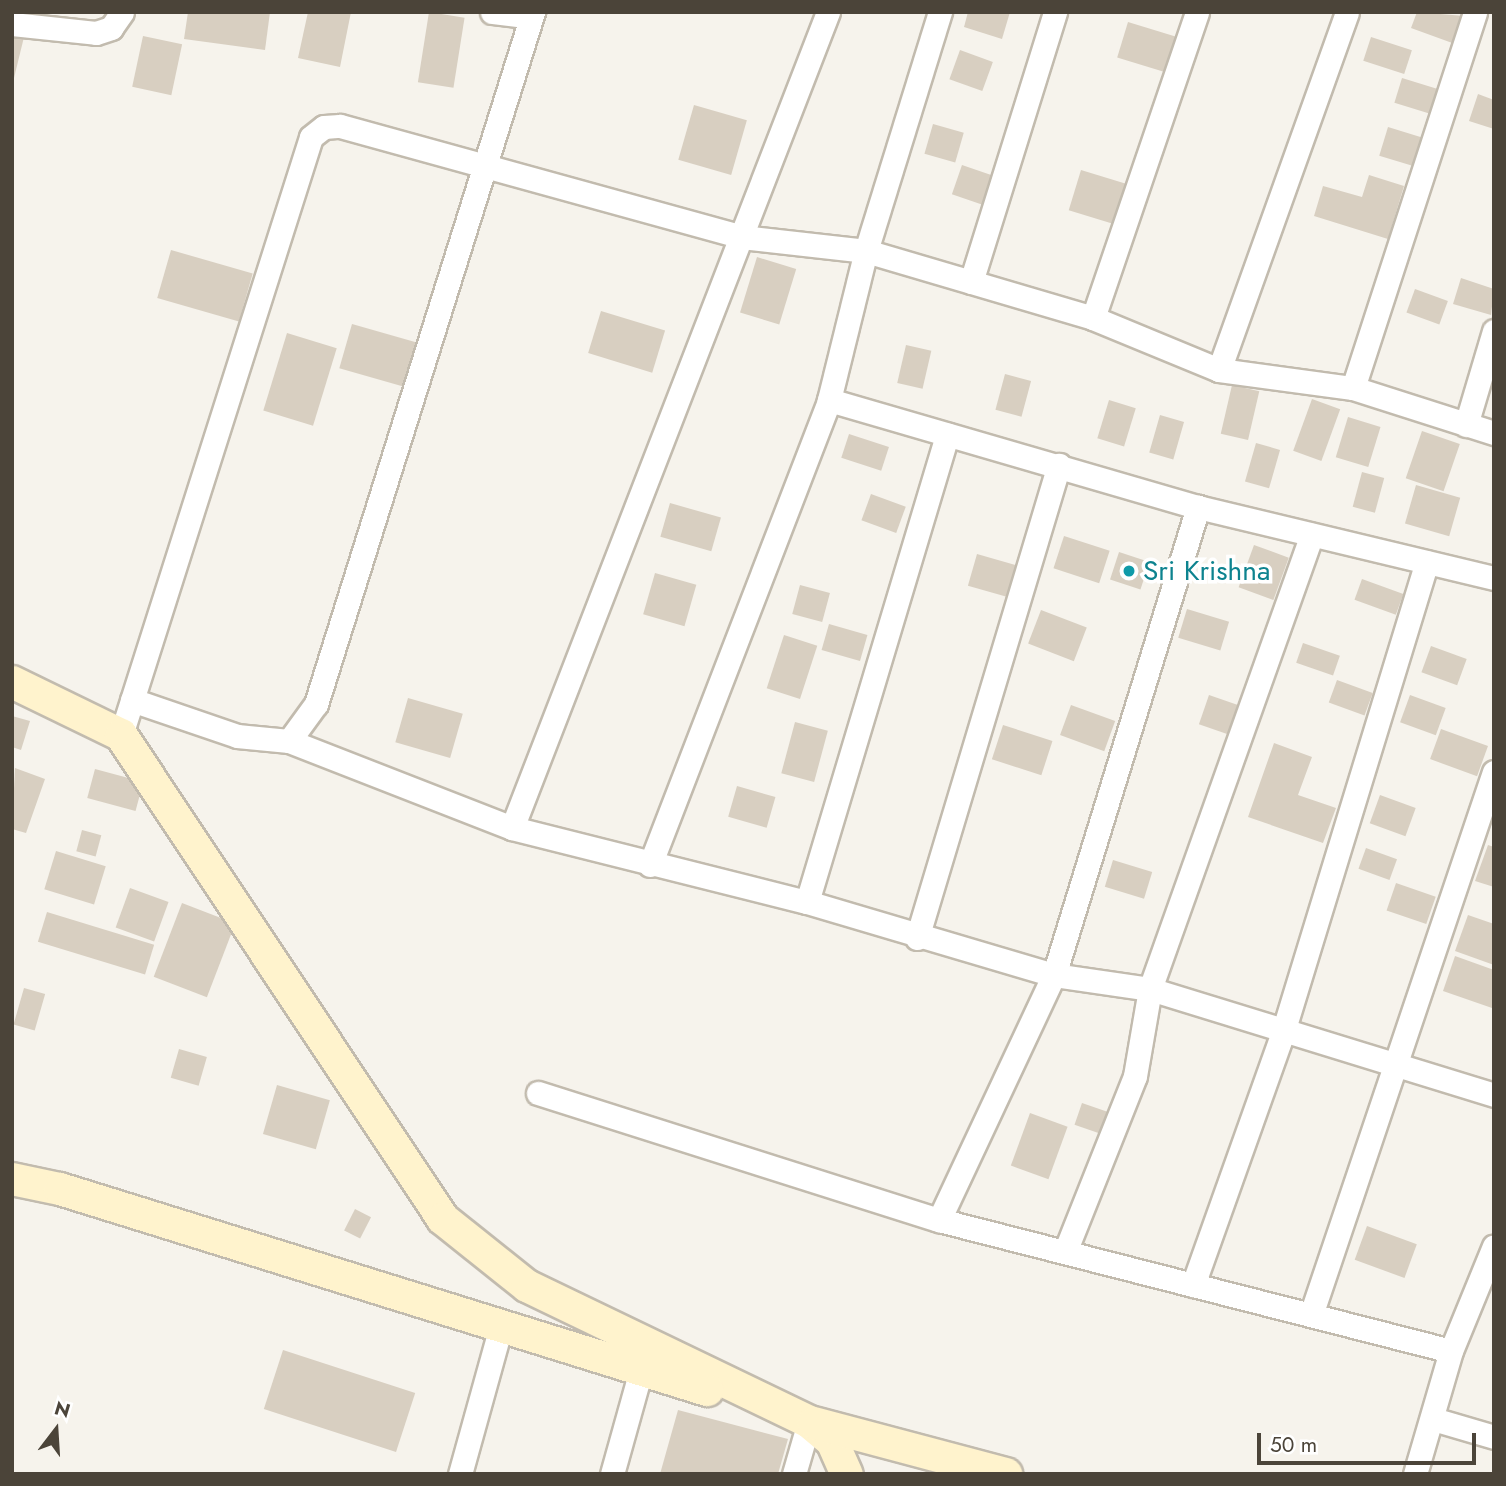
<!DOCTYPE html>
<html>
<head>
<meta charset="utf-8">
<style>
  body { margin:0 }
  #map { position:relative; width:1506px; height:1486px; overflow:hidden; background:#f6f3ec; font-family:Jost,sans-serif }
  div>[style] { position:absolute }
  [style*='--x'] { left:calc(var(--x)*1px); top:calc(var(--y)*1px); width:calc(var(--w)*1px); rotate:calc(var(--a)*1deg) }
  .building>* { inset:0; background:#d8cfc1; transform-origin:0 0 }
  .roads { filter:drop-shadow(2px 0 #c2bbae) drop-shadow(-2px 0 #c2bbae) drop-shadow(0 2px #c2bbae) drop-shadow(0 -2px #c2bbae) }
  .street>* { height:23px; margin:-11.5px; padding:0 11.5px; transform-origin:11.5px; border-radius:11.5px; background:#fff }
  .secondary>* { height:32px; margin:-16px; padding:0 16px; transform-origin:16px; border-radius:16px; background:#fff3cd }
  .dots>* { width:19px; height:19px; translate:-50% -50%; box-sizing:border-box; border:4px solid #fff; border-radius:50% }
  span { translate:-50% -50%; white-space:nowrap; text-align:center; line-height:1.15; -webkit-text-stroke:7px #fff; paint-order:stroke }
  .culture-label { font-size:28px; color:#0d838f }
  .left { translate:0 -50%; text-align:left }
  .frame { position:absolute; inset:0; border:14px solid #4b4439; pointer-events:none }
  .north { position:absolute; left:21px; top:1395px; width:70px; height:70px; -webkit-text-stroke:5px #fff; paint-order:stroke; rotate:17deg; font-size:19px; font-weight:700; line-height:28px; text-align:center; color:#4b4439 }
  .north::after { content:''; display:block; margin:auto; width:24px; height:32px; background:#4b4439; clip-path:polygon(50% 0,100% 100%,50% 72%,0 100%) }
  .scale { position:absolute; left:1257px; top:1433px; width:219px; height:32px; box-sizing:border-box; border:4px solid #4b4439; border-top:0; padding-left:9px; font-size:21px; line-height:24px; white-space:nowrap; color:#4b4439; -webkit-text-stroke:5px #fff; paint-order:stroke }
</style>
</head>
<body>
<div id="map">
  <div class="building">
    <i style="clip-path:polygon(188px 12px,270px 12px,265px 50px,184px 39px)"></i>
    <i style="clip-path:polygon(308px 12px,351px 12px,340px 67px,298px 58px)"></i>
    <i style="left:429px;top:12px;width:36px;height:71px;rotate:9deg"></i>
    <i style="clip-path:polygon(968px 12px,1010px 12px,1002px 39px,964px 27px)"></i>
    <i style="clip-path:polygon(1417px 12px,1464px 16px,1455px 44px,1411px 28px)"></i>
    <i style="left:1128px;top:22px;width:53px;height:37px;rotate:17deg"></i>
    <i style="clip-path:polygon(12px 35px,24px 37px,14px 78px,12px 78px)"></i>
    <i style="left:143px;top:36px;width:40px;height:52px;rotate:12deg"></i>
    <i style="left:1371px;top:37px;width:43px;height:25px;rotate:18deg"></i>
    <i style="left:960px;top:50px;width:35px;height:31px;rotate:20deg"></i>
    <i style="left:1402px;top:78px;width:39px;height:26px;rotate:17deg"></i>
    <i style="clip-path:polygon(1478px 94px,1494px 100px,1494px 129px,1469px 121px)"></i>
    <i style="left:694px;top:105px;width:55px;height:57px;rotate:16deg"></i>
    <i style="left:933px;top:124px;width:32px;height:31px;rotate:16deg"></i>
    <i style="left:1388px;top:127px;width:39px;height:30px;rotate:17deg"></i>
    <i style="left:962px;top:165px;width:37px;height:31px;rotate:19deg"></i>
    <i style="left:1081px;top:170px;width:53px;height:42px;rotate:17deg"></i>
    <i style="clip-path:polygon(1369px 175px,1404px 186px,1388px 239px,1314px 216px,1323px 186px,1362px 197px)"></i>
    <i style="left:171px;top:250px;width:85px;height:50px;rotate:16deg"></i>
    <i style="left:757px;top:257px;width:41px;height:58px;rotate:17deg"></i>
    <i style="clip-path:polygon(1461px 278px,1494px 289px,1491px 315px,1453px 304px)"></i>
    <i style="left:1415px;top:289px;width:35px;height:25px;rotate:20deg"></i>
    <i style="left:601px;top:311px;width:67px;height:44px;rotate:17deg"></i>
    <i style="left:352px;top:324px;width:71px;height:46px;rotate:16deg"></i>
    <i style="left:287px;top:333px;width:52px;height:81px;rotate:17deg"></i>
    <i style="left:906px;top:345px;width:26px;height:39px;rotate:13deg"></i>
    <i style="left:1005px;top:374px;width:27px;height:37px;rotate:15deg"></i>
    <i style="left:1232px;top:385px;width:28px;height:50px;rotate:13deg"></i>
    <i style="left:1312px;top:399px;width:30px;height:55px;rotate:20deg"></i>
    <i style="left:1109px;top:400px;width:28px;height:40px;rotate:17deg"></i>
    <i style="left:1160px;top:415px;width:25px;height:39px;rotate:16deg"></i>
    <i style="left:1348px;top:417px;width:34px;height:42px;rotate:17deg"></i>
    <i style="left:1422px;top:431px;width:40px;height:50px;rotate:19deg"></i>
    <i style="left:849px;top:434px;width:42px;height:25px;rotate:18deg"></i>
    <i style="left:1256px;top:443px;width:25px;height:40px;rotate:16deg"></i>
    <i style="left:1362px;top:472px;width:23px;height:36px;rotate:15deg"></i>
    <i style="left:1416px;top:485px;width:46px;height:40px;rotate:16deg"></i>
    <i style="left:871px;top:494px;width:37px;height:28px;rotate:20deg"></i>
    <i style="left:670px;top:503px;width:53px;height:35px;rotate:16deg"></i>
    <i style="left:1064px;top:536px;width:48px;height:34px;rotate:18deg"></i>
    <i style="left:1254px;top:545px;width:37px;height:45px;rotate:20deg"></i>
    <i style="left:1119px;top:552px;width:32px;height:29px;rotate:18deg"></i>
    <i style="left:977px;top:554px;width:44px;height:33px;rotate:16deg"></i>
    <i style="left:655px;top:573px;width:43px;height:43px;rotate:16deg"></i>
    <i style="left:1362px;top:579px;width:44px;height:22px;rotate:20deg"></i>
    <i style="left:800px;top:585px;width:31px;height:30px;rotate:15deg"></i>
    <i style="left:1187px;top:609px;width:44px;height:30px;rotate:17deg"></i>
    <i style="left:1041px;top:610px;width:49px;height:36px;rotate:21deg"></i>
    <i style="left:829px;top:624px;width:40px;height:27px;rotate:16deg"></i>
    <i style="left:784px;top:635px;width:35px;height:56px;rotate:18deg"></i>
    <i style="left:1303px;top:643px;width:39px;height:21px;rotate:19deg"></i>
    <i style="left:1431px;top:646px;width:38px;height:28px;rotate:20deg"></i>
    <i style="left:1337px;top:680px;width:38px;height:24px;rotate:20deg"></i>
    <i style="left:1209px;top:695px;width:42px;height:31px;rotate:19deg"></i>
    <i style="left:1410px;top:695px;width:38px;height:29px;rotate:20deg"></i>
    <i style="left:408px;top:698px;width:57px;height:46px;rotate:16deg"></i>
    <i style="left:1071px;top:705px;width:47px;height:32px;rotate:20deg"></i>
    <i style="clip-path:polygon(12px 716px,30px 721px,21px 750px,12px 747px)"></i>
    <i style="left:795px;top:722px;width:34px;height:53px;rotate:15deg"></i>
    <i style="left:1003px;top:725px;width:52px;height:36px;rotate:18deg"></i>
    <i style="left:1441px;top:729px;width:50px;height:32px;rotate:20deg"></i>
    <i style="clip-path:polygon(1274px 743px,1312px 757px,1298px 795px,1336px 808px,1323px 843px,1248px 817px)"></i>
    <i style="clip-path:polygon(15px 768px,45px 779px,26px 833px,12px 829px)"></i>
    <i style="left:95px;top:769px;width:50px;height:30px;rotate:15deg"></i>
    <i style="left:737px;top:786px;width:40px;height:32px;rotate:16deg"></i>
    <i style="left:1380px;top:795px;width:38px;height:30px;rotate:20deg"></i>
    <i style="left:82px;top:830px;width:20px;height:22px;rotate:15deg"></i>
    <i style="clip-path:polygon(1488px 845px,1494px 847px,1494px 887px,1475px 881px)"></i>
    <i style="left:1366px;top:848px;width:33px;height:22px;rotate:20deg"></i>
    <i style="left:56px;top:851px;width:52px;height:40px;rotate:17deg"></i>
    <i style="left:1113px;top:860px;width:41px;height:28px;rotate:17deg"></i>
    <i style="left:1396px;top:883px;width:42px;height:29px;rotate:19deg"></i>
    <i style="left:130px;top:888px;width:41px;height:42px;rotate:20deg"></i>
    <i style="left:182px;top:903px;width:57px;height:79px;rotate:21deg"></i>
    <i style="left:47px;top:912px;width:112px;height:31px;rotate:17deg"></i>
    <i style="clip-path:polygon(1468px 915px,1494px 924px,1494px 965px,1455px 951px)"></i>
    <i style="clip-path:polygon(1455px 956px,1494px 970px,1492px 1008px,1443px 991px)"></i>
    <i style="left:24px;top:988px;width:22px;height:38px;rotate:16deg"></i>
    <i style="left:179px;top:1049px;width:29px;height:30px;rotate:16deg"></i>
    <i style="left:277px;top:1085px;width:55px;height:51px;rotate:16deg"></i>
    <i style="left:1082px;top:1103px;width:36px;height:23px;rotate:19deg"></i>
    <i style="left:1030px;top:1113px;width:40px;height:56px;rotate:20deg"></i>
    <i style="left:355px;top:1209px;width:18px;height:24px;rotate:27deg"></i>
    <i style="left:1367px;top:1226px;width:53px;height:36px;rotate:20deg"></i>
    <i style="left:283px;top:1350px;width:139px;height:62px;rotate:18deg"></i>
    <i style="clip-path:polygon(678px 1410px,788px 1439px,778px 1474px,660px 1474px)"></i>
  </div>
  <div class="roads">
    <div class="street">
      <i style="--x:492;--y:12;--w:39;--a:7"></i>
      <i style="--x:12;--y:24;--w:84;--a:6.1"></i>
      <i style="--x:96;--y:33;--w:16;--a:-18"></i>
      <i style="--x:111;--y:28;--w:19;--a:-55"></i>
      <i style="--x:971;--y:282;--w:283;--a:-72.7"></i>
      <i style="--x:1093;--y:318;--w:323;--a:-71.2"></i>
      <i style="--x:1219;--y:370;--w:380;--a:-70.3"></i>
      <i style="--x:1353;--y:388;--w:395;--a:-72"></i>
      <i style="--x:829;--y:400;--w:384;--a:16.2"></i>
      <i style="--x:1198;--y:507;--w:304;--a:13.5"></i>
      <i style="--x:1466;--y:425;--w:98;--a:-73.4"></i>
      <i style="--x:132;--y:700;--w:111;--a:18.9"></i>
      <i style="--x:237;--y:736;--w:52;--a:5.5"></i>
      <i style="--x:289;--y:741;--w:46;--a:-53.9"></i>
      <i style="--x:316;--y:704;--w:725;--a:-72.59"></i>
      <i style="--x:121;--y:735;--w:627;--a:-72.37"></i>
      <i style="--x:311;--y:137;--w:16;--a:-38"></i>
      <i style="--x:324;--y:127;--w:16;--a:-4"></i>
      <i style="--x:340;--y:126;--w:417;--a:15.4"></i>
      <i style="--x:742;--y:237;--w:125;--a:6.4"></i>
      <i style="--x:866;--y:251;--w:237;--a:16.4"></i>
      <i style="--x:1093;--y:318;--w:136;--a:22.4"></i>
      <i style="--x:1219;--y:370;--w:135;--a:7.7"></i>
      <i style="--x:1353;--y:388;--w:148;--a:17.7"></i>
      <i style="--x:289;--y:741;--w:239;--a:21.3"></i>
      <i style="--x:512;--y:828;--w:304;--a:14.1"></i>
      <i style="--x:807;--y:902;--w:258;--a:16.5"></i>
      <i style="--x:1054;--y:975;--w:490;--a:-72.9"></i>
      <i style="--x:512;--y:828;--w:875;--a:-68.83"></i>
      <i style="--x:650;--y:865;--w:498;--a:-68.9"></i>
      <i style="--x:829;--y:400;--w:154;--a:-76.1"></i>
      <i style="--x:866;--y:251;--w:250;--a:-72.8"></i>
      <i style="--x:807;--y:902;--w:488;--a:-73.3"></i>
      <i style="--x:917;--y:938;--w:494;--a:-73.3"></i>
      <i style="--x:538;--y:1093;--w:421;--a:17.6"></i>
      <i style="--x:939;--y:1220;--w:528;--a:14.35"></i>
      <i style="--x:939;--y:1220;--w:271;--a:-64.9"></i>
      <i style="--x:1054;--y:975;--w:97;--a:8.3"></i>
      <i style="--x:1150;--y:989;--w:360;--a:17.1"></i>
      <i style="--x:1065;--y:1252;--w:189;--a:-68.3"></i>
      <i style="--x:1135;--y:1076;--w:88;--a:-80.2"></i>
      <i style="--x:1150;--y:989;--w:482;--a:-70.4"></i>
      <i style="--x:1193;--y:1285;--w:272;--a:-70.4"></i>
      <i style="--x:1284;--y:1029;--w:488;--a:-73"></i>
      <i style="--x:1311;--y:1315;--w:573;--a:-71.38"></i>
      <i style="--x:1433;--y:1419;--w:64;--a:16.4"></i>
      <i style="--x:460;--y:1474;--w:154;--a:-74.5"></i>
      <i style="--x:612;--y:1474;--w:108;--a:-74.4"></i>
      <i style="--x:794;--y:1474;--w:54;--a:-73.9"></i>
      <i style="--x:1415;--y:1474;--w:128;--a:-73.7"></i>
      <i style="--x:1451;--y:1351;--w:113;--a:-67.7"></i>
    </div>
    <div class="secondary">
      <i style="--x:12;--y:682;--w:121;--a:25.9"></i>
      <i style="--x:121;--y:735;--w:581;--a:56.36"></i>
      <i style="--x:443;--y:1219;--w:107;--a:38.6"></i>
      <i style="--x:527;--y:1286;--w:313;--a:25.7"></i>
      <i style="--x:809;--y:1422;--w:30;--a:40"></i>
      <i style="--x:832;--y:1441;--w:36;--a:66"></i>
      <i style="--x:12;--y:1179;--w:49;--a:11.8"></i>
      <i style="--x:60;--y:1189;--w:678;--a:17.26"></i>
      <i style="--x:814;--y:1423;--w:199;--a:14.9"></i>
    </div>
  </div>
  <div class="dots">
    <i style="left:1129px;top:571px;background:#0f9aa8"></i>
  </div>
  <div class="culture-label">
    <span class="left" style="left:1143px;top:571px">Sri Krishna</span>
  </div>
  <div class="frame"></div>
  <div class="north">N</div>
  <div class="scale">50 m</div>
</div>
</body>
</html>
